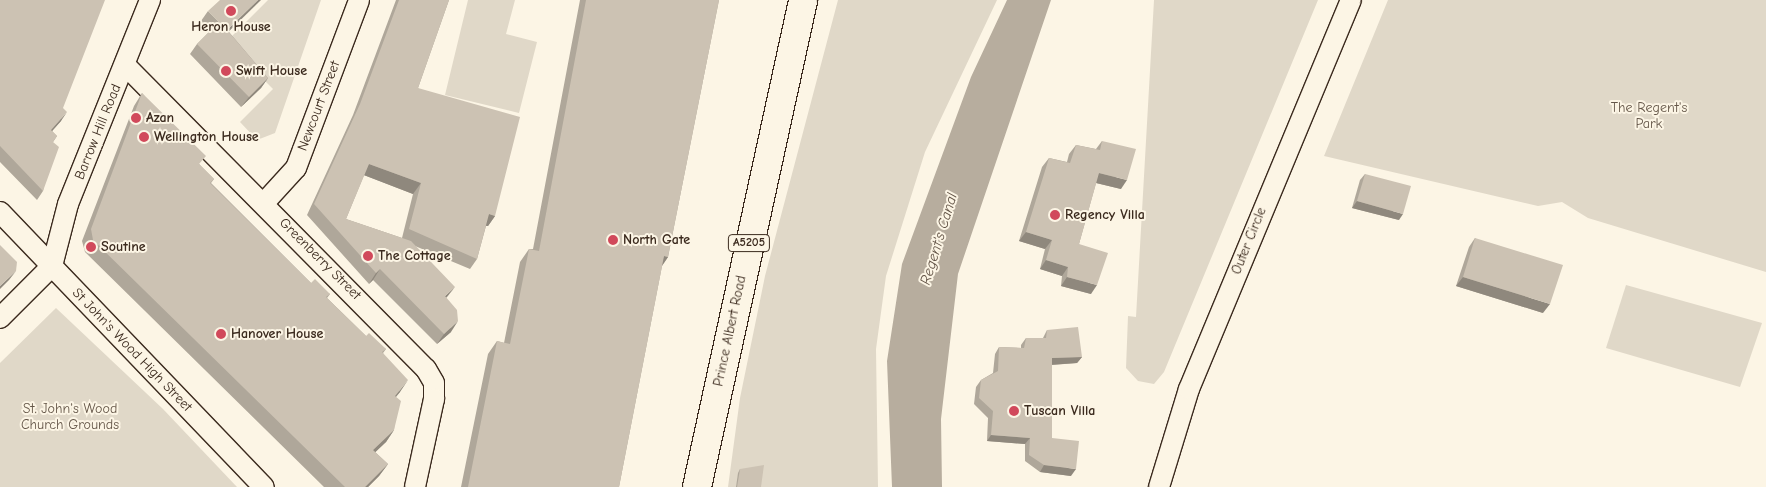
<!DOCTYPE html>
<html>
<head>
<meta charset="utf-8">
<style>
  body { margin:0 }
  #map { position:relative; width:1766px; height:487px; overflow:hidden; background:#fcf5e5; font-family:"Comic Neue",sans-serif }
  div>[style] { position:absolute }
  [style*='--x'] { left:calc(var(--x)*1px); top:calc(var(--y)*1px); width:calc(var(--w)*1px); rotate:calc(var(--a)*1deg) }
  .green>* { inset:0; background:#e0d8c8 }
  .water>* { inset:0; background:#b7ad9e }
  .roads { filter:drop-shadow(1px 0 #3b2a1e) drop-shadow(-1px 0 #3b2a1e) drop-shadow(0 1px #3b2a1e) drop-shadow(0 -1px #3b2a1e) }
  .street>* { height:20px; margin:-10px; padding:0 10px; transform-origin:10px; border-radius:10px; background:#fcf5e5 }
  .primary>* { height:28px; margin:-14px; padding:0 14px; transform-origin:14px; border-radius:14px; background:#fcf5e5 }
  .wall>* { inset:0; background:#afa79a }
  .shaded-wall>* { inset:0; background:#8f887d }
  .building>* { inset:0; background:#ccc2b3 }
  .dots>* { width:14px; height:14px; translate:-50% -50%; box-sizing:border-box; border:2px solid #fcf5e5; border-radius:50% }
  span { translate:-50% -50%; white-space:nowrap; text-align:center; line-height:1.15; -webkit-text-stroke:4px #fcf5e5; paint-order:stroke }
  .shield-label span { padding:1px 4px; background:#fcf5e5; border:1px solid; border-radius:4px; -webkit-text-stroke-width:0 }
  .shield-label { font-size:12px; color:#3b2a1e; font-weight:700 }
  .poi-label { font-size:14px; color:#3b2a1e; font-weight:700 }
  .left { translate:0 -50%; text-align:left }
  .street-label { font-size:14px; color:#3b2a1e }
  .park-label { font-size:14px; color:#645648 }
  .water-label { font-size:15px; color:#605144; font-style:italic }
</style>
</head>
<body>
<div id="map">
  <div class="green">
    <i style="clip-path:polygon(268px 0,321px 0,275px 133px,257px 140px,240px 122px,273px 89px,226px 42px)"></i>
    <i style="clip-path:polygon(468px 0,515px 0,506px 34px,537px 42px,519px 113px,445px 95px)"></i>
    <i style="clip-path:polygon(838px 0,997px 0,925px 152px,886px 276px,876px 349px,878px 487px,728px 487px,740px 398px,765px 276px)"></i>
    <i style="clip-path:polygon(1154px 0,1318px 0,1164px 372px,1154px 384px,1138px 381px,1126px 368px,1128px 316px,1136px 317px)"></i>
    <i style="clip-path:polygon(1388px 0,1766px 0,1766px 272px,1588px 218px,1562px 202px,1538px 206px,1324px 156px)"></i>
    <i style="clip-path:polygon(1626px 285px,1762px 323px,1740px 387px,1606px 348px)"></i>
    <i style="clip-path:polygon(56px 308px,163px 409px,237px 487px,0 487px,0 363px)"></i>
  </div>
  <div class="water">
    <i style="clip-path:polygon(1007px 0,1051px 0,958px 274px,941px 419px,942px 487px,892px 487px,887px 361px,902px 264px,971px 77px)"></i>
  </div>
  <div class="roads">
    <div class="street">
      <i style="--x:125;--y:65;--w:428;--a:45.3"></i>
      <i style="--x:426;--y:369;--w:16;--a:60"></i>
      <i style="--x:434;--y:383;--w:16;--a:90"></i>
      <i style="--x:434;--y:399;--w:90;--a:102.2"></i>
      <i style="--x:264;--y:203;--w:47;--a:-47.6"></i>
      <i style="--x:296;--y:168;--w:179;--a:-69.4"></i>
      <i style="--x:0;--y:212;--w:381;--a:46.2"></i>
      <i style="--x:0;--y:318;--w:74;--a:-45"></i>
      <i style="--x:52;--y:266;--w:64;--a:-75.5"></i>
      <i style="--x:68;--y:204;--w:220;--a:-68.1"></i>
      <i style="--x:1159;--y:487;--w:102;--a:-73"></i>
      <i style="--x:1189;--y:389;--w:421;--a:-67.4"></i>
    </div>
    <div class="primary">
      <i style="--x:697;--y:487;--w:498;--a:-77.7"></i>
    </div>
  </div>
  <div class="wall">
    <i style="clip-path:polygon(0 0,63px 108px,61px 121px,52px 131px,57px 136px,53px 142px,43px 191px,37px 200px,0 162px)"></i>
    <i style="clip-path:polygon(evenodd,396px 0,449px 0,418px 88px,495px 216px,488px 226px,486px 226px,477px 259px,470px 269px,415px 246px,446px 298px,451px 332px,437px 344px,373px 280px,369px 284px,307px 215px,353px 115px,396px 0,364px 175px,413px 194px,402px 238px,346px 219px,364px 175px)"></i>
    <i style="clip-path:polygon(580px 0,719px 0,668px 257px,662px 266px,619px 487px,461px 487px,488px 354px,497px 341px,504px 343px,520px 262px,529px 249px,533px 249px)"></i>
    <i style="clip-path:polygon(208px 11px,229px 32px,268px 78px,261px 88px,241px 107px,190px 54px,197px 44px,210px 31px,201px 21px)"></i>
    <i style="clip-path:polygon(142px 93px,200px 165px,214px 179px,211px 183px,311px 283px,330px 294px,327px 298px,366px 336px,386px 349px,383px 353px,400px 392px,396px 397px,394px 430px,386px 442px,375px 452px,388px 464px,379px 476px,368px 487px,324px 487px,85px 252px,82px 241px,134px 106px)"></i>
    <i style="clip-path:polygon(1102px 141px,1121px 189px,1096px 183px,1079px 244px,1091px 294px,1061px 286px,1062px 276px,1040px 269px,1045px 249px,1019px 241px,1042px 167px,1049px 158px,1067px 162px,1069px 154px,1076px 145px,1096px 149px)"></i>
    <i style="clip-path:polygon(1365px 174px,1399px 220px,1352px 208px,1360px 180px)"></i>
    <i style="clip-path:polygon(1475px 238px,1543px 313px,1456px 286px,1469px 247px)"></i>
    <i style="clip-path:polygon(1047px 330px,1082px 357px,1077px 363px,1052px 365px,1052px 438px,1071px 476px,1040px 472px,1025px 461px,1025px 444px,987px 441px,988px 418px,974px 404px,976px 387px,981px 380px,993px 373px,995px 354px,999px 347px,1021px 348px,1021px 345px,1026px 338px,1043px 338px)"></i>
    <i style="clip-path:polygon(740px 469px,761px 487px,736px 487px,738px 473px)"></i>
  </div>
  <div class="shaded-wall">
    <i style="clip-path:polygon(258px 0,261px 0,220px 40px,227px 30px)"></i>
    <i style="clip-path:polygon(268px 78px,261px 88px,241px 107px,249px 97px)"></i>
    <i style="clip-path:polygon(67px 112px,61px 121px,45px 139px,51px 130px)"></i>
    <i style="clip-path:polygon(369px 164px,421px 183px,413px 194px,361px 174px)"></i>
    <i style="clip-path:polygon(1099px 173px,1127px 180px,1121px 189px,1092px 182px)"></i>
    <i style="clip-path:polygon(1357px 201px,1403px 214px,1399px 220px,1352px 208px)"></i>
    <i style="clip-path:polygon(489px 214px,495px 216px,488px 226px,482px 225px)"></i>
    <i style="clip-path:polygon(1026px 232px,1052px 240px,1045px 249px,1019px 241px)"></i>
    <i style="clip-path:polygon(664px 256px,668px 257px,659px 270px)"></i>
    <i style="clip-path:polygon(1046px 260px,1068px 267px,1062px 276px,1040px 269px)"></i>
    <i style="clip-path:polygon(380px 269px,373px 280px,369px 284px,376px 273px)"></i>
    <i style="clip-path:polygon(16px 271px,9px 280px,0 289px,0 286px)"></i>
    <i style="clip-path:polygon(1067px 277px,1097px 285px,1091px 294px,1061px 286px)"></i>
    <i style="clip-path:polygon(1463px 277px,1550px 304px,1543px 313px,1456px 286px)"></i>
    <i style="clip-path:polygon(455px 287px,447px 297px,437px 307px,445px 296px)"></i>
    <i style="clip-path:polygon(458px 321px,451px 332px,437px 344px,444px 334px)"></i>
    <i style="clip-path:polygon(1082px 357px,1077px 363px,1048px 365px,1052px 358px)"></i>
    <i style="clip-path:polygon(408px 380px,400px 392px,386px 408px,395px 396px)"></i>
    <i style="clip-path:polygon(394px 430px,386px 442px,365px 462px,373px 450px)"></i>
    <i style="clip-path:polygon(991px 435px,1030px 438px,1025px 444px,987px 441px)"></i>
    <i style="clip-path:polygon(388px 464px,379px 476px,368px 487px,365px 487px)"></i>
    <i style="clip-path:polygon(1044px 465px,1076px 469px,1071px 476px,1040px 472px)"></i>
  </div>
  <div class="building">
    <i style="clip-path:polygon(0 0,105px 0,63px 108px,67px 112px,51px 130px,57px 136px,53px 142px,59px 147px,43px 191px,0 146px)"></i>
    <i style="clip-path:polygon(220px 0,258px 0,227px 30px,268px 78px,249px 97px,197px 44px,219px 22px,208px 11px)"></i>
    <i style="clip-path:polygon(399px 0,449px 0,418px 88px,520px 117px,495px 216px,489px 214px,477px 259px,409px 229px,421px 183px,369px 164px,346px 219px,411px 241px,455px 287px,445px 296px,457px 310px,458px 321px,444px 334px,380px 269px,376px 273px,314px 204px,360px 104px)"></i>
    <i style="clip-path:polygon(586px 0,719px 0,668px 257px,664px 256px,619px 487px,468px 487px,497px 341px,510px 344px,529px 249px,539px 251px)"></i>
    <i style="clip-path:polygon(142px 93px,206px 156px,199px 164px,214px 179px,210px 183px,311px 283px,315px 279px,330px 294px,326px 297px,366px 336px,369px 333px,386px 349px,382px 352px,408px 380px,395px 396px,401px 401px,394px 430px,373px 450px,388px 464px,365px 487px,345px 487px,93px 240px,91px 229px)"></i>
    <i style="clip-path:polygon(1102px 141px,1136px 149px,1127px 180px,1099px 173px,1079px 244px,1108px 253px,1097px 285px,1067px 277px,1068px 267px,1046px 260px,1052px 240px,1026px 232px,1049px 158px,1070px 163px,1076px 145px,1100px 150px)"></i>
    <i style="clip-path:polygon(1365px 174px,1411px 186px,1403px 214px,1357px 201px)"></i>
    <i style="clip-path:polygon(1475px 238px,1563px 265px,1550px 304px,1463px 277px)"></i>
    <i style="clip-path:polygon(0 245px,17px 262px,16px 271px,0 286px)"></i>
    <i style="clip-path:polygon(1078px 327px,1082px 357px,1052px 358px,1052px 438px,1079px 441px,1076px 469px,1044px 465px,1029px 455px,1030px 438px,991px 435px,993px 411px,979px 398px,981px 380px,998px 371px,999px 347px,1024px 348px,1026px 338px,1046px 338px,1047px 330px)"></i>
    <i style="clip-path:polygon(764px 465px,761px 487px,737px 487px,740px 469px)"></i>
  </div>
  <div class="dots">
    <i style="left:231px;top:11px;background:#d1495b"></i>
    <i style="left:226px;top:71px;background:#d1495b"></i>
    <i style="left:136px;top:118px;background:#d1495b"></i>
    <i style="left:144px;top:137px;background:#d1495b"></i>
    <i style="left:1055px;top:215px;background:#d1495b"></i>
    <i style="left:613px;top:240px;background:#d1495b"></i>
    <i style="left:91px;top:247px;background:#d1495b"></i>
    <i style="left:368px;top:256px;background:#d1495b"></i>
    <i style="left:221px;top:334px;background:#d1495b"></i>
    <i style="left:1014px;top:411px;background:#d1495b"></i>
  </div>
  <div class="shield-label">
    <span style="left:749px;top:243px">A5205</span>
  </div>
  <div class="poi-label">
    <span style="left:231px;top:27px">Heron House</span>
    <span class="left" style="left:236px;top:71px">Swift House</span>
    <span class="left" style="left:146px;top:118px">Azan</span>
    <span class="left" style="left:154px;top:137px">Wellington House</span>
    <span class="left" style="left:1065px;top:215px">Regency Villa</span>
    <span class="left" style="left:623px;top:240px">North Gate</span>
    <span class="left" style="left:101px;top:247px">Soutine</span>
    <span class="left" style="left:378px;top:256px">The Cottage</span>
    <span class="left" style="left:231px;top:334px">Hanover House</span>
    <span class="left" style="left:1024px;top:411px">Tuscan Villa</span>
  </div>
  <div class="street-label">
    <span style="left:319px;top:106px;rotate:-69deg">Newcourt Street</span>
    <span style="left:98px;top:132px;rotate:-68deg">Barrow Hill Road</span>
    <span style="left:1249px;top:241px;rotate:-68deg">Outer Circle</span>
    <span style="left:320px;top:259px;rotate:45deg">Greenberry Street</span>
    <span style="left:730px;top:331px;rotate:-78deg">Prince Albert Road</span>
    <span style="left:132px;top:350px;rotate:46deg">St John's Wood High Street</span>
  </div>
  <div class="park-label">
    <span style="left:1649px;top:116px">The Regent's<br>Park</span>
    <span style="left:70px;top:417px">St. John's Wood<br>Church Grounds</span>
  </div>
  <div class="water-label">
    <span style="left:939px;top:239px;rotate:-73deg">Regent's Canal</span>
  </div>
</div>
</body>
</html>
